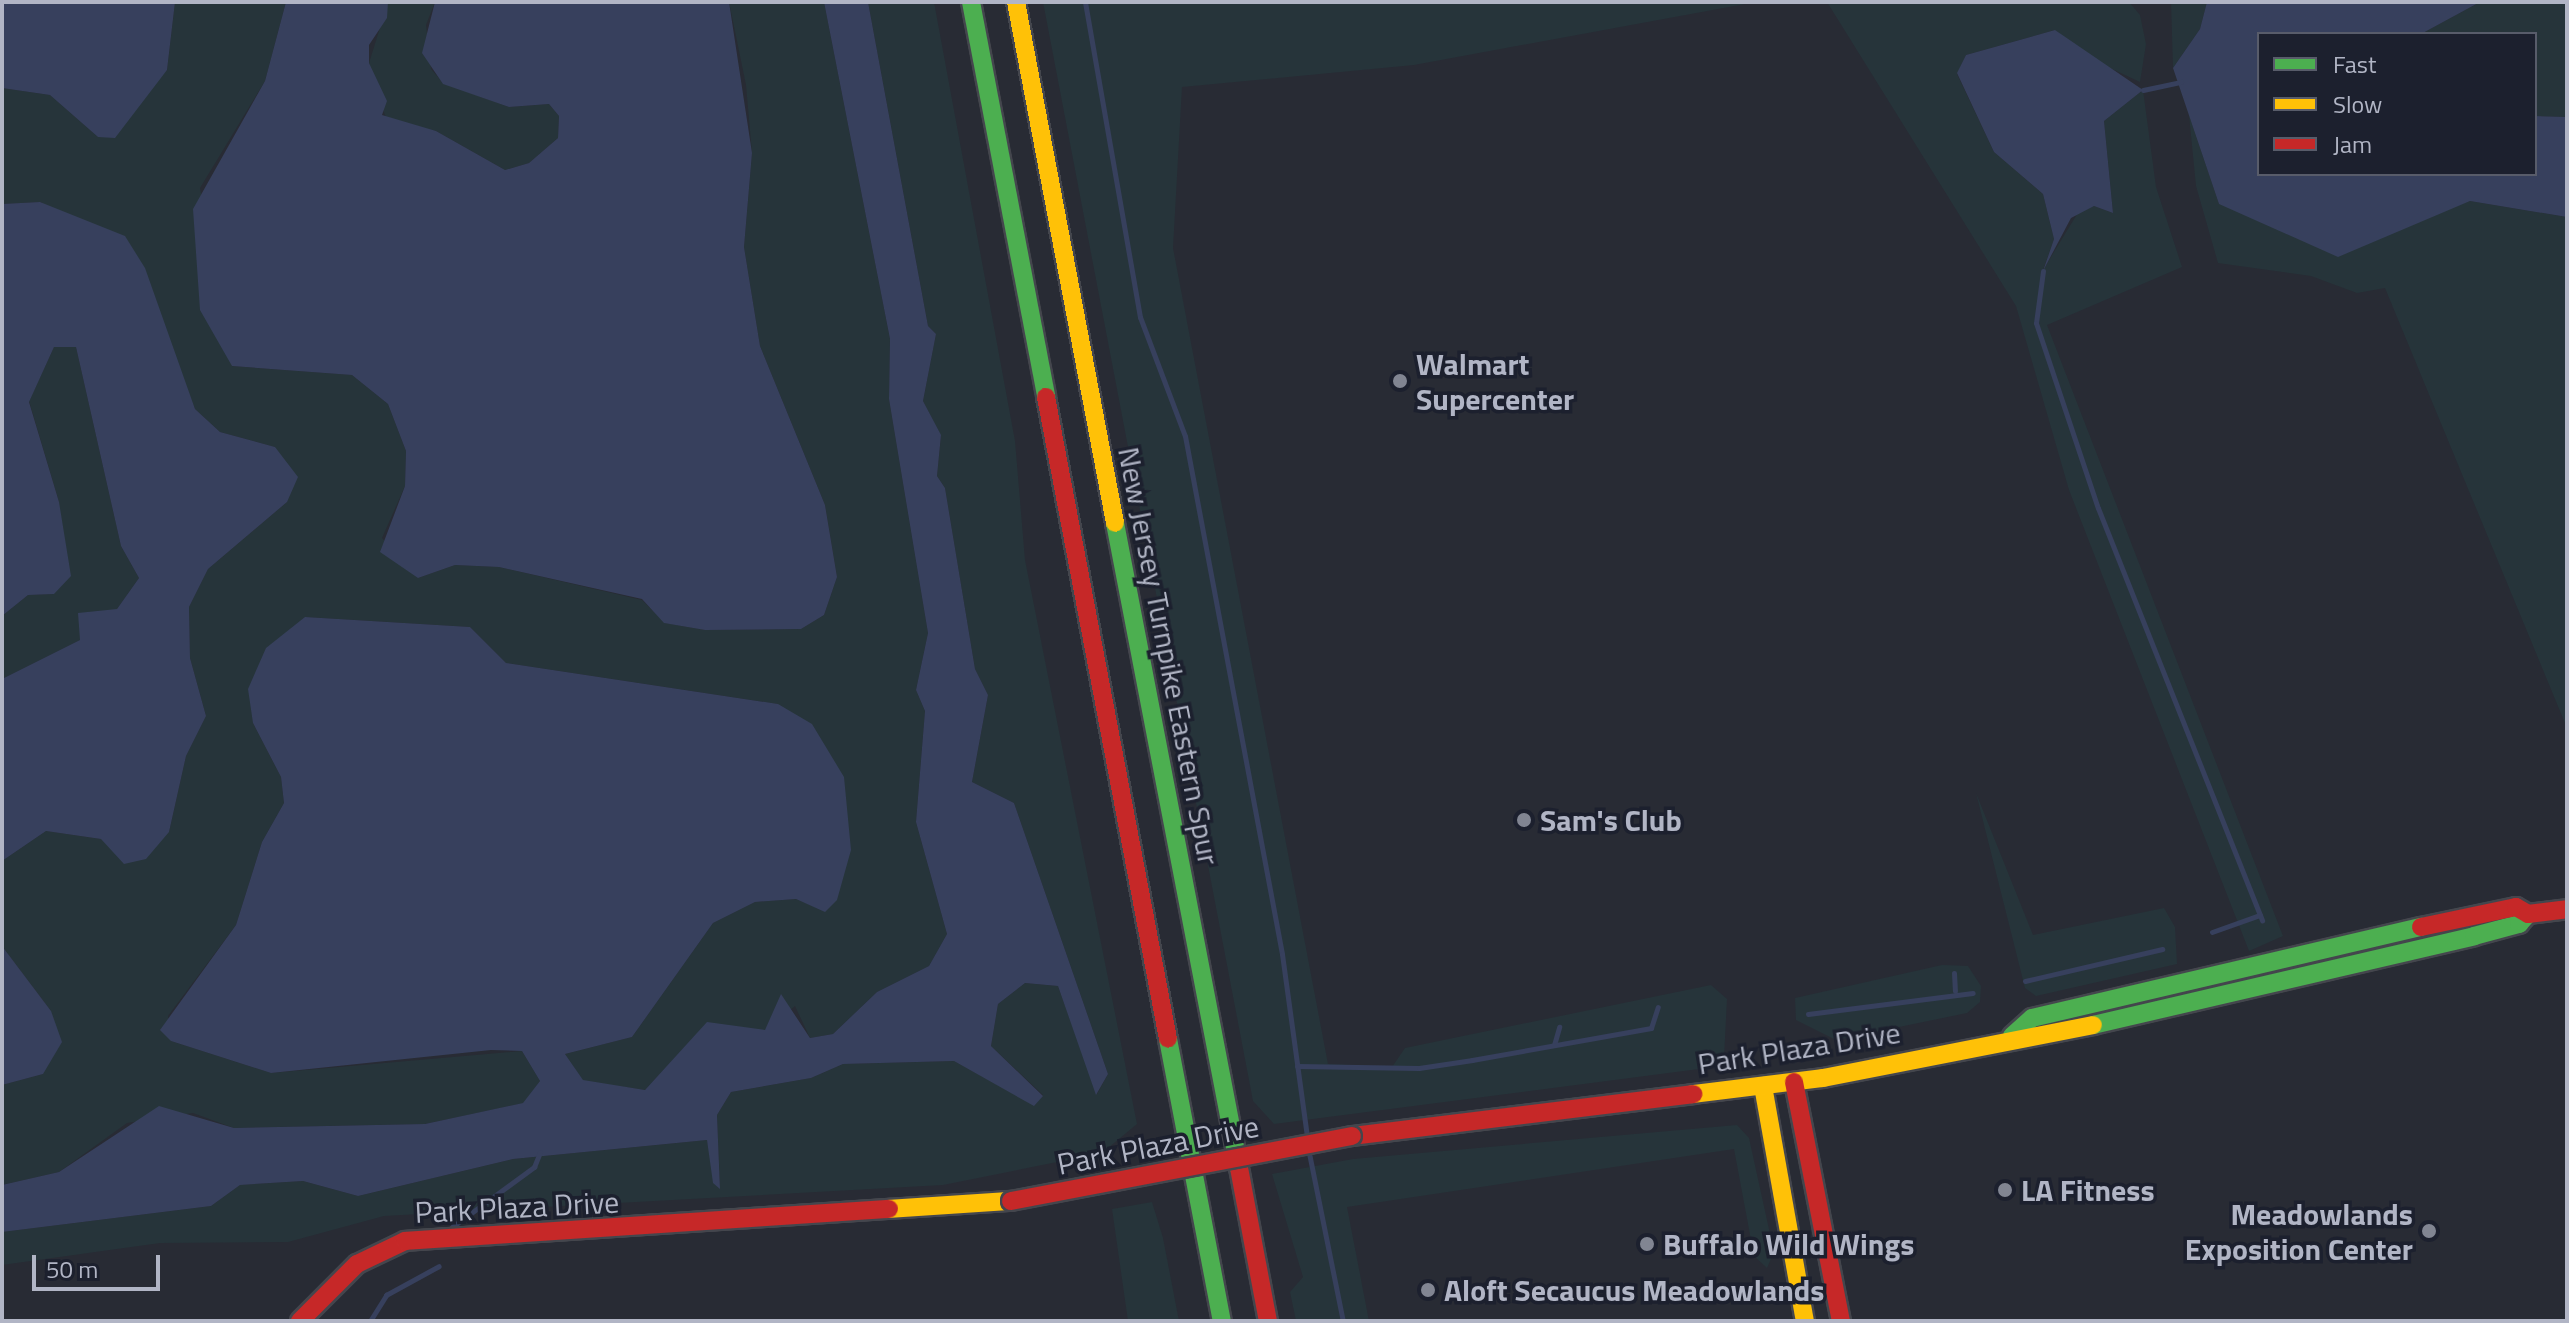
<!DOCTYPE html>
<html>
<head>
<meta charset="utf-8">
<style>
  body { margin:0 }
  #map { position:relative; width:2569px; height:1323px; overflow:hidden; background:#282b34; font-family:"Titillium Web",sans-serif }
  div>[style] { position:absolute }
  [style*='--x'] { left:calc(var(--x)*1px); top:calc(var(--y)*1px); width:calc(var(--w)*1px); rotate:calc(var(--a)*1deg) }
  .green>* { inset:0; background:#26343a }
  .water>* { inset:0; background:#37405d }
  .stream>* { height:5px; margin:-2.5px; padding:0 2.5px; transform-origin:2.5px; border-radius:2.5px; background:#37405d }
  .roads { filter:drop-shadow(2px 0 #44464d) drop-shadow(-2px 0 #44464d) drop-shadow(0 2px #44464d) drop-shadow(0 -2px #44464d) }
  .fast>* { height:18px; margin:-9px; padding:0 9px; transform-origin:9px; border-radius:9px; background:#4caf50 }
  .slow>* { height:18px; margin:-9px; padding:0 9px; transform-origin:9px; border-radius:9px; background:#ffc107 }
  .jam>* { height:18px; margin:-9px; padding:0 9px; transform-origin:9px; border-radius:9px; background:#c62828 }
  .bridges { filter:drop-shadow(2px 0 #44464d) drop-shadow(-2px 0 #44464d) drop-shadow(0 2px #44464d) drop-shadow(0 -2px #44464d) }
  .jam-bridge>* { height:18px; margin:-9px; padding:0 9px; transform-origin:9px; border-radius:9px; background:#c62828 }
  .dots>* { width:22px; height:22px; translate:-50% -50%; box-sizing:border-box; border:4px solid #1c202e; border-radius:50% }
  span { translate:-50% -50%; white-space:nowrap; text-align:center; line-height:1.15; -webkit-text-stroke:7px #1c202e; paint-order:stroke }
  .poi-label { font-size:30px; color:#b1b5c5; font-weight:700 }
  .left { translate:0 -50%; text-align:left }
  .right { translate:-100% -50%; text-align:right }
  .street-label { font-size:30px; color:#b1b5c5 }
  .frame { position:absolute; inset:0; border:4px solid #b1b5c5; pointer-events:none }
  .legend { position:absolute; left:2257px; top:32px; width:280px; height:144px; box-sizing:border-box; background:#1c202e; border:2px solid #585c6a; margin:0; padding:10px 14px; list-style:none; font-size:24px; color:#b1b5c5 }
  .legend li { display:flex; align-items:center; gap:16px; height:40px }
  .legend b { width:40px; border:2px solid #585c6a }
  .scale { position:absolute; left:32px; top:1255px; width:128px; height:36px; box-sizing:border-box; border:4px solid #b1b5c5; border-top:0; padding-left:10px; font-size:24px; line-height:28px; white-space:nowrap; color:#b1b5c5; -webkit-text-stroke:6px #1c202e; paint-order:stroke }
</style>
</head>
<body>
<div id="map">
  <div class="green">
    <i style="clip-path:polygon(175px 2px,286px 2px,265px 81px,200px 188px,232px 366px,352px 375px,388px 404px,406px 451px,405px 486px,382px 538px,418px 578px,455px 565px,499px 567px,642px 600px,665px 623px,705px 630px,801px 629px,824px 615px,837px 577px,825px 505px,760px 346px,744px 247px,752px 153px,746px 85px,729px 2px,824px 2px,890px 339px,889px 399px,928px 633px,916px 690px,925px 711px,916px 822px,947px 934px,929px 966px,877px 992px,833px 1034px,810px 1038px,795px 1006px,765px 1031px,707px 1023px,645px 1090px,583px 1081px,565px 1054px,632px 1037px,713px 923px,755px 902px,796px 899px,825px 911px,778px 704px,506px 663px,470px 627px,305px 617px,253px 723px,281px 777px,284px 803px,262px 842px,236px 925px,168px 1016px,171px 1041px,271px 1073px,522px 1051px,540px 1081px,524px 1103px,425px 1124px,234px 1128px,193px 1113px,127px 1123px,59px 1172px,2px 1185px,2px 1085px,43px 1074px,51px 1011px,2px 946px,2px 861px,46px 831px,101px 839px,169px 832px,186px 756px,206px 716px,190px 658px,189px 607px,208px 569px,287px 502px,275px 447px,220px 432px,195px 409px,158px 315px,41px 202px,2px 204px,2px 88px,50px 95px,98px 137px,167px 70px)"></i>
    <i style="clip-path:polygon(388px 2px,435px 2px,426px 25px,431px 69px,443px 83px,509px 107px,549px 104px,559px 116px,558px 138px,529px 163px,505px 170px,436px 131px,387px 122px,369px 63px)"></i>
    <i style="clip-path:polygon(868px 2px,934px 2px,1015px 441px,1025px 560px,1137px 1124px,1102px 1153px,943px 1185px,384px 1216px,288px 1242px,160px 1243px,2px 1265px,2px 1232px,211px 1206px,240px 1185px,303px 1181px,358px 1196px,513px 1159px,707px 1140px,720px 1188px,717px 1115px,731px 1092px,811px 1078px,843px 1064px,954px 1061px,1034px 1105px,1043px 1095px,991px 1046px,998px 1004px,1025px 983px,1058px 986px,1097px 1094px,1108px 1074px,1014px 803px,972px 782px,988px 695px,975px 669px,945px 488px,937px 476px,941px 436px,923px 401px,936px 334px,928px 326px)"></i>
    <i style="clip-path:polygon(1043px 2px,1756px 2px,1414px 65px,1182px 87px,1173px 248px,1328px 1064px,1392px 1067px,1405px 1048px,1711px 985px,1727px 999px,1724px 1058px,1699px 1069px,1274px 1124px,1253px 1101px)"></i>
    <i style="clip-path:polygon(1827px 2px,2129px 2px,2140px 15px,2146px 44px,2140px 82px,2093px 60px,2055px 30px,1966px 55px,1957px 74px,1994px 152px,2043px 194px,2054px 239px,2043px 270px,2079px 211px,2094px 206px,2113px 213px,2104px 121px,2143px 90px,2156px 187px,2182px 267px,2047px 325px,2283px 936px,2249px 951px,2069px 490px,2016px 306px)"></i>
    <i style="clip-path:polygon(2171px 2px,2207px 2px,2200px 29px,2173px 68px)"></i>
    <i style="clip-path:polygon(2480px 2px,2567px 2px,2567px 117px,2535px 116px,2535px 34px,2421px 34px)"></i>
    <i style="clip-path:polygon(2189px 115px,2219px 204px,2417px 219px,2470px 201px,2567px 217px,2567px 728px,2385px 288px,2357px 293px,2311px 276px,2218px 263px,2196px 186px)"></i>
    <i style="clip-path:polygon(54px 347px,76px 347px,121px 546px,139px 578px,117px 609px,80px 640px,2px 679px,2px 616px,28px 595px,54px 594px,59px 502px,29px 401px)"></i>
    <i style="clip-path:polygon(1976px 793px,2033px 935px,2164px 908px,2175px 927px,2177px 964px,2036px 996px,2025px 988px)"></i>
    <i style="clip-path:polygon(1942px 965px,1968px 966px,1981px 986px,1980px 1002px,1967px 1013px,1836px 1040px,1796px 1020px,1795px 998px)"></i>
    <i style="clip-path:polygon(1737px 1125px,1749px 1138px,1774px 1252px,1767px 1268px,1754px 1256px,1734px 1149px,1347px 1207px,1369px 1321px,1296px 1321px,1290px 1292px,1303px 1277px,1272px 1174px,1353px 1159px)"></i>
    <i style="clip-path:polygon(1152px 1202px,1163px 1238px,1179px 1321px,1128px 1321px,1112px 1209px)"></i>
  </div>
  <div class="water">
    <i style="clip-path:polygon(2px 2px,175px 2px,167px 70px,115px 138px,98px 137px,50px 95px,2px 88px)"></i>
    <i style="clip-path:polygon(286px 2px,388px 2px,387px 18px,369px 45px,369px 63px,387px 101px,382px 115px,436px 131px,505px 170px,529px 163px,558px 138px,559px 116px,549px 104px,509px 107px,443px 84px,422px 53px,435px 2px,729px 2px,752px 153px,744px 247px,760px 346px,825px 505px,837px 577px,824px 615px,801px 629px,705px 630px,664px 623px,642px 599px,499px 567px,455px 565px,418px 578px,380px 552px,405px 486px,406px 451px,388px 404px,352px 375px,232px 366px,200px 310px,193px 209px,265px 81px)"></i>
    <i style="clip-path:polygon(824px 2px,868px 2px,928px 326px,936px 334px,923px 401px,941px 435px,937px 476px,945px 488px,975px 669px,988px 695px,972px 782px,1014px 803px,1108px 1074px,1096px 1095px,1058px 986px,1025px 983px,998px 1004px,991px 1046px,1043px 1096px,1034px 1106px,954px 1061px,843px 1064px,811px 1078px,731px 1092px,717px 1115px,720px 1189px,713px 1183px,707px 1140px,513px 1159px,358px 1196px,303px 1181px,240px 1185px,211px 1206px,2px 1232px,2px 1185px,59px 1172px,159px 1106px,234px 1128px,425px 1124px,523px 1103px,540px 1081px,522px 1051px,491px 1050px,271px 1073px,171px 1041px,160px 1030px,236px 925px,262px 842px,284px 803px,281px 777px,253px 723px,248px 689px,266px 648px,305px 617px,470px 627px,506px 663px,778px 704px,812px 724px,844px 777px,851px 850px,837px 900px,825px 912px,796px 899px,755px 902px,713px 923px,632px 1037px,565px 1054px,583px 1080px,645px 1090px,707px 1022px,765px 1030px,781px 994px,810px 1038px,833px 1034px,877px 992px,929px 966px,947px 934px,916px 822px,925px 711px,916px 690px,928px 633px,889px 399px,890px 339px)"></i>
    <i style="clip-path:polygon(2207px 2px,2480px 2px,2421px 34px,2259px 34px,2259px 174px,2535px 174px,2535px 116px,2567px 117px,2567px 217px,2470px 201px,2338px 257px,2219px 204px,2173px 68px,2200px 29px)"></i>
    <i style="clip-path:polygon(2055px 30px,2143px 90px,2104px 121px,2113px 213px,2094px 206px,2071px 218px,2043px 271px,2054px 239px,2043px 194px,1994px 152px,1957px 73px,1966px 55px)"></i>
    <i style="clip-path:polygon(40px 202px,125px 236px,145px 268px,195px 409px,220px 432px,275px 447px,298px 477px,287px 502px,208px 569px,189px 607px,190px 658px,206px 716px,186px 756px,169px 832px,146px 859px,124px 864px,101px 839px,46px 831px,2px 861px,2px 679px,80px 640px,78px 613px,117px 609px,139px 578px,121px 546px,76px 347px,54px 347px,29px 402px,59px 502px,71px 576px,54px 594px,28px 595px,2px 616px,2px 204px)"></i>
    <i style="clip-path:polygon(2px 946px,51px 1011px,62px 1042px,43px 1074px,2px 1085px)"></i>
  </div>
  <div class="stream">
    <i style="--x:1085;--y:2;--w:320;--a:80.1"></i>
    <i style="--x:1140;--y:317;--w:127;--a:69.3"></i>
    <i style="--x:1185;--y:436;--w:527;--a:79.39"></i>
    <i style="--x:1282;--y:954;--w:184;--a:82.2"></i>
    <i style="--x:2143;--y:90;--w:39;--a:-12"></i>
    <i style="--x:2043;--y:271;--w:52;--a:97.7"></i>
    <i style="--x:2036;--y:323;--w:195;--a:71.5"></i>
    <i style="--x:2098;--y:508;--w:444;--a:68.3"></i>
    <i style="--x:2212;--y:932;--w:51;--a:-19.5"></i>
    <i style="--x:1954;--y:973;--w:18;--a:87"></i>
    <i style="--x:2025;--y:981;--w:141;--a:-13.1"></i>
    <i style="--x:1808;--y:1014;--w:166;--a:-7.3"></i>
    <i style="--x:1554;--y:1045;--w:19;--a:-74"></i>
    <i style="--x:1297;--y:1066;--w:122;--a:0.9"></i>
    <i style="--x:1419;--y:1068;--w:54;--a:-8.6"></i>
    <i style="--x:1472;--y:1060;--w:182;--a:-10.1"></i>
    <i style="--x:1651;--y:1028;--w:22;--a:-72"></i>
    <i style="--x:1309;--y:1153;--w:171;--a:78.6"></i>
    <i style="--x:452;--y:1227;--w:102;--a:-36.2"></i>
    <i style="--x:534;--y:1167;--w:16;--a:-68"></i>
    <i style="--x:370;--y:1321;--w:31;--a:-58"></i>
    <i style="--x:386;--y:1295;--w:60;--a:-28.7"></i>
  </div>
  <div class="roads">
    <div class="fast">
      <i style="--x:971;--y:2;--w:402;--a:79.2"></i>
      <i style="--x:1115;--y:523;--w:657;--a:79.12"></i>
      <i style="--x:2093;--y:1025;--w:391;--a:-13.1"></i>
      <i style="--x:2474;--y:936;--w:47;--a:-14.9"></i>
      <i style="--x:2519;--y:924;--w:13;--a:-48"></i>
      <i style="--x:2012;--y:1036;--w:27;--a:-42"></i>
      <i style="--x:2032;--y:1018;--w:400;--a:-13.2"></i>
      <i style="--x:1168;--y:1039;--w:287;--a:79.2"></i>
    </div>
    <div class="slow">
      <i style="--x:1016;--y:2;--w:530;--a:79.24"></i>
      <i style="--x:1763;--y:1086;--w:239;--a:79.9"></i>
      <i style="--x:1693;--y:1094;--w:131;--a:-7"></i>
      <i style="--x:1823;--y:1078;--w:275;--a:-11.1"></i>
      <i style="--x:889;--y:1209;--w:122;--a:-3.8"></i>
    </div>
    <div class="jam">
      <i style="--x:1046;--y:397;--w:653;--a:79.24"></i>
      <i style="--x:2421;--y:927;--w:97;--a:-11.9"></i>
      <i style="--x:2516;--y:907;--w:14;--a:30"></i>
      <i style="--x:2528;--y:914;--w:39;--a:-7"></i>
      <i style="--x:1794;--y:1082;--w:244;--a:78.9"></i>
      <i style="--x:1352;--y:1136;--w:344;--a:-7"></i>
      <i style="--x:1239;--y:1168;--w:156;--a:79.3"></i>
      <i style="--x:300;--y:1321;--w:81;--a:-45"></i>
      <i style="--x:357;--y:1264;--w:53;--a:-25.6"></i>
      <i style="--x:405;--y:1241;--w:485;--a:-3.8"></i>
    </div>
  </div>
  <div class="bridges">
    <div class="jam-bridge">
      <i style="--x:1011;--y:1201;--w:347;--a:-10.8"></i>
    </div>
  </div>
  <div class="dots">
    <i style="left:1400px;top:381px;background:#818592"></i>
    <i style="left:1524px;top:820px;background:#818592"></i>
    <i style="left:2005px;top:1190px;background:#818592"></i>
    <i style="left:2429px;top:1231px;background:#818592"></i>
    <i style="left:1647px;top:1244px;background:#818592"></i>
    <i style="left:1428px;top:1290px;background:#818592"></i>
  </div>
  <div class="poi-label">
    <span class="left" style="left:1416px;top:381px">Walmart<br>Supercenter</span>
    <span class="left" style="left:1540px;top:820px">Sam's Club</span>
    <span class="left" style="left:2021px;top:1190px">LA Fitness</span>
    <span class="right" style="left:2413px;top:1231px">Meadowlands<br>Exposition Center</span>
    <span class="left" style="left:1663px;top:1244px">Buffalo Wild Wings</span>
    <span class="left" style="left:1444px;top:1290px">Aloft Secaucus Meadowlands</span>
  </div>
  <div class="street-label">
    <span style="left:1169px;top:656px;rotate:79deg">New Jersey Turnpike Eastern Spur</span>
    <span style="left:1799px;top:1048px;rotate:-9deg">Park Plaza Drive</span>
    <span style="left:1158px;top:1145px;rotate:-11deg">Park Plaza Drive</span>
    <span style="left:517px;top:1207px;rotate:-3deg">Park Plaza Drive</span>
  </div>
  <div class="frame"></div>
  <ul class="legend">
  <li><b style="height:10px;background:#4caf50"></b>Fast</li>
  <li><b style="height:10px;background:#ffc107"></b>Slow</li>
  <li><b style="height:10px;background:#c62828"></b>Jam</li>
  </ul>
  <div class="scale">50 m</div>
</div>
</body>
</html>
